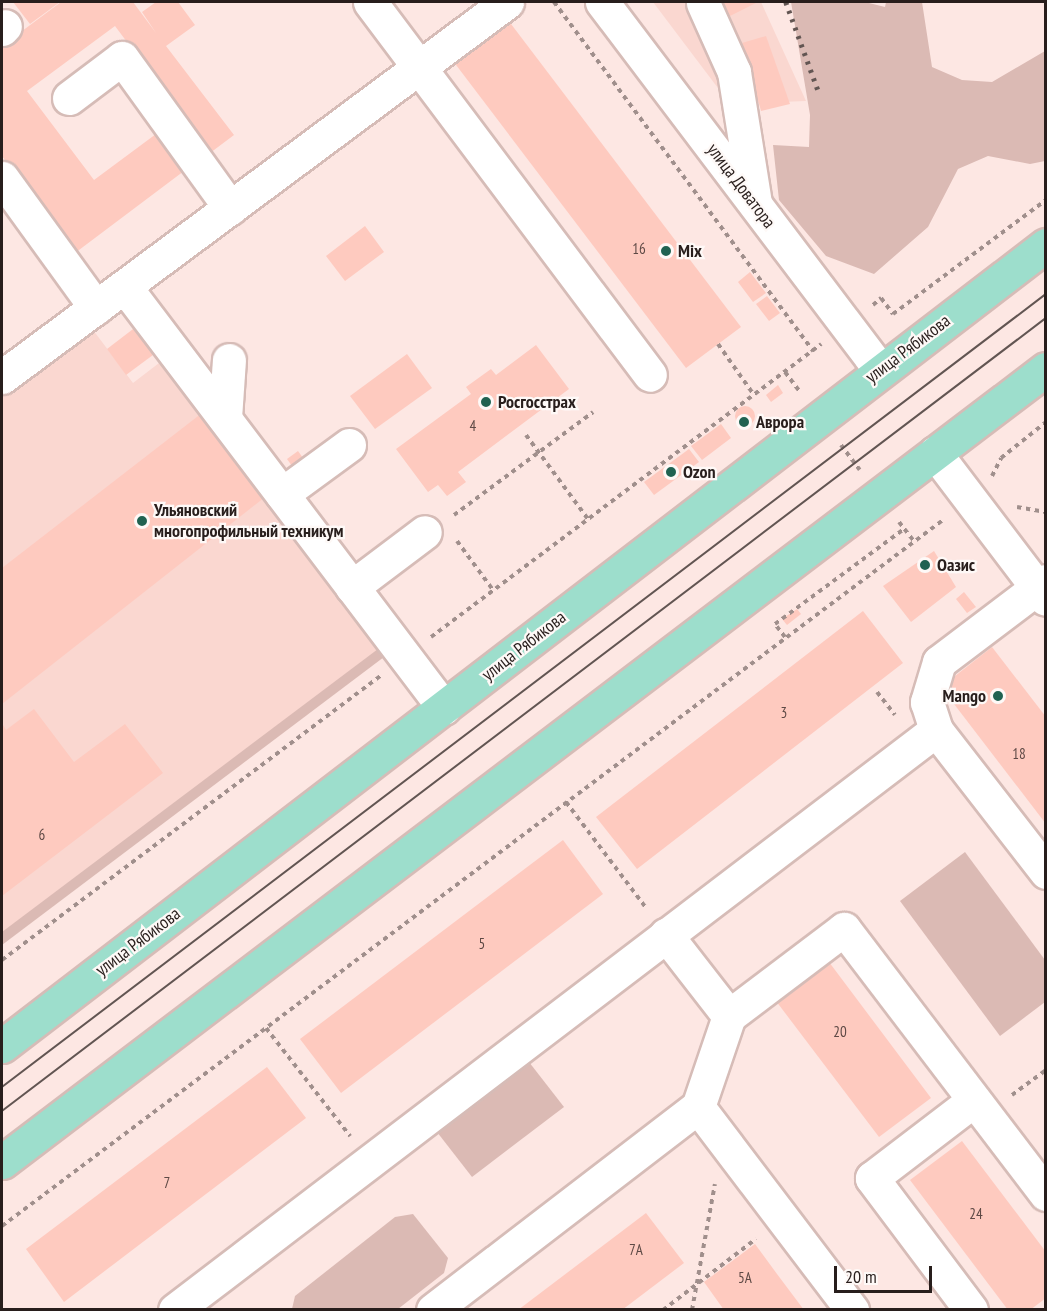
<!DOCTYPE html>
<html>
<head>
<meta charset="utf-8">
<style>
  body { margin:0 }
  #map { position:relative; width:1047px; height:1311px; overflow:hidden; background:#fde7e3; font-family:"PT Sans Narrow",sans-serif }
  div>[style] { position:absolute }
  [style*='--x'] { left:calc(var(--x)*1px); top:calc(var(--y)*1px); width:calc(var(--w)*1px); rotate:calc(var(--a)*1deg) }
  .built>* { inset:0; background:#fad7d0 }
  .green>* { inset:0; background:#dbbab4 }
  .building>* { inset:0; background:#fecabf }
  .round { border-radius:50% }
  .path>* { height:4px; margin-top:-2px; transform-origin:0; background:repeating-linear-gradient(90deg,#a08f8c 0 4.5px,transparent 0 9px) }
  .roads { filter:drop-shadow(2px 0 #d6bcb7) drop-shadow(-2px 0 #d6bcb7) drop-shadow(0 2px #d6bcb7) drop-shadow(0 -2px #d6bcb7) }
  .minor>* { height:33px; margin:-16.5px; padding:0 16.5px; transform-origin:16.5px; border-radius:16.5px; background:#fff }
  .major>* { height:33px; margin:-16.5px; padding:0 16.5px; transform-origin:16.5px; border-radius:16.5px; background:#9ddecc }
  .tram>* { height:1.5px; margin:-0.75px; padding:0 0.75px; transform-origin:0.75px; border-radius:0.75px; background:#625552 }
  .rail>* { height:4.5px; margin-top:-2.25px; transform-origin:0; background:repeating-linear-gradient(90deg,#625552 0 3px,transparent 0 9px) }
  .dots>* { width:16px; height:16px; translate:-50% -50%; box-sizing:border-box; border:3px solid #fef9f7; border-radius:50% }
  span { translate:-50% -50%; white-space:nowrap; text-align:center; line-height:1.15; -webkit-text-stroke:4.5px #fef9f7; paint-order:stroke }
  .number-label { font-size:15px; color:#5e4945 }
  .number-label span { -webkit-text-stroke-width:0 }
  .street-label { font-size:18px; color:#281e1c }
  .poi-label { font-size:18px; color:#281e1c; font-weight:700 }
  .left { translate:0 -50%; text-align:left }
  .right { translate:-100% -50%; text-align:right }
  .frame { position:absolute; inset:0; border:3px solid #281e1c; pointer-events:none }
  .scale { position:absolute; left:834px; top:1266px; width:98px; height:27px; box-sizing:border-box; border:3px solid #281e1c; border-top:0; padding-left:8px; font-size:18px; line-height:21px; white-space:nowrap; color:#281e1c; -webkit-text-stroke:4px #fef9f7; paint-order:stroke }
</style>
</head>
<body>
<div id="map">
  <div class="built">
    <i style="clip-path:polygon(653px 2px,761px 2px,806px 101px,730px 104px)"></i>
    <i style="clip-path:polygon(90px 326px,133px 383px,163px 360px,380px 650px,2px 935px,2px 392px)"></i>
  </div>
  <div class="green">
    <i style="clip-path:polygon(791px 2px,865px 2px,885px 7px,886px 2px,922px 2px,932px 67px,962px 80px,992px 82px,1045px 51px,1045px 161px,1030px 164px,988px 156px,958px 169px,928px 227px,874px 274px,826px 256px,779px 200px,773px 145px,809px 147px,810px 115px)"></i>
    <i style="clip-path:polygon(378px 649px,384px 657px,2px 945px,2px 932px)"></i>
    <i style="clip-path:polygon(965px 852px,1045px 960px,1045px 1002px,1000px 1036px,900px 901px)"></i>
    <i style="clip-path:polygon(529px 1062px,564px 1107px,472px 1177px,437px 1132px)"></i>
    <i style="clip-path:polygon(413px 1214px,448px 1258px,444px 1273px,398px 1309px,292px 1309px,295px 1296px,395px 1217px)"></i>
  </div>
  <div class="building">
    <i style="clip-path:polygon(13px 2px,60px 2px,30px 24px)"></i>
    <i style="clip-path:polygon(61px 2px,133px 2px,156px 33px,142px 12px,156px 2px,178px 2px,195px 25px,166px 46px,234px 135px,210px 153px,115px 26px,27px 91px,94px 180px,156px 134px,184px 171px,75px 253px,2px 156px,2px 46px)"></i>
    <i style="clip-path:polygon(720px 2px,758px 2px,728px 17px)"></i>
    <i style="clip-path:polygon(505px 16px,741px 327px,686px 368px,450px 57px)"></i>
    <i style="clip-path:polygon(766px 36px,790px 104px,761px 111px,742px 43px)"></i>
    <i style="clip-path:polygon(365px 226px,384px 252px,345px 281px,326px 256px)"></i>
    <i style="clip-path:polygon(750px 272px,766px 293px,753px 302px,738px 282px)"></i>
    <i style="clip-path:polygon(767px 296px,780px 313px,769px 321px,756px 304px)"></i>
    <i style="clip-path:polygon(137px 326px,157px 352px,126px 375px,107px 349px)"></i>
    <i style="clip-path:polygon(536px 345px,569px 389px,458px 472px,466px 482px,447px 496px,438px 485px,428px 492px,396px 449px,471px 394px,466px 387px,491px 369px,496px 375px)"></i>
    <i style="clip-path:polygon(407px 354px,432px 388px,375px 429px,350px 396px)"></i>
    <i style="clip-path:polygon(778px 385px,783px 393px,771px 402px,766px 395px)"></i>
    <i class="round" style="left:735px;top:406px;width:20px;height:20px"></i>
    <i style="clip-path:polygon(202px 413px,265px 497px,2px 704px,2px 568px)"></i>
    <i style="clip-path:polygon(721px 424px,731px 438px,702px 460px,691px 446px)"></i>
    <i style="clip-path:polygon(689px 449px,699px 462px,654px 495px,644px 482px)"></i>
    <i style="clip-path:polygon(298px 451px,308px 465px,297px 473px,287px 459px)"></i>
    <i style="clip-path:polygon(934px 551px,956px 587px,911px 622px,883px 586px)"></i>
    <i style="clip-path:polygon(964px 592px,976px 607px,967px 613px,956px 599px)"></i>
    <i style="clip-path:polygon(797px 609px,801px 614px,787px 625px,782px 619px)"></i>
    <i style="clip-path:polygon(863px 611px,903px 663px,637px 869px,596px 817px)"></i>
    <i style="clip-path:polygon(992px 647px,1046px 717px,1046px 824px,941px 687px)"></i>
    <i style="clip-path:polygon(34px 709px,74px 762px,125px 724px,163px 773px,2px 896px,2px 723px,6px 730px)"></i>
    <i style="clip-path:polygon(563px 840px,603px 894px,341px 1093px,300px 1039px)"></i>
    <i style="clip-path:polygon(829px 962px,931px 1098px,879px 1137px,776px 1001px)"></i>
    <i style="clip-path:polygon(267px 1067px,306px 1118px,64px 1302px,26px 1249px)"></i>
    <i style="clip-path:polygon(962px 1141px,1046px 1252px,1046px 1298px,1030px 1310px,1008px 1310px,910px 1180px)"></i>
    <i style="clip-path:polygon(646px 1213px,684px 1263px,622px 1310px,518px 1310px)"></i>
    <i style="clip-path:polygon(755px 1244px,777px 1274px,804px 1310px,724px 1310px,704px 1282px)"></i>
  </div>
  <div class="path">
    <i style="--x:554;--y:2;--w:435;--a:53.4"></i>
    <i style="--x:873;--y:305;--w:11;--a:-41"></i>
    <i style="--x:881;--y:298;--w:20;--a:53"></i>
    <i style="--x:893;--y:314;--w:191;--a:-36.7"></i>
    <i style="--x:718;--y:344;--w:62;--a:54.8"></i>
    <i style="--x:785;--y:372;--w:26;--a:53"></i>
    <i style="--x:526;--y:435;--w:104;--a:53.6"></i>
    <i style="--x:841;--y:445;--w:31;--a:53"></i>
    <i style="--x:992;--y:476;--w:20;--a:-63"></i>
    <i style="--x:1001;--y:458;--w:58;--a:-38.7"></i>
    <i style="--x:1017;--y:507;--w:29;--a:10"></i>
    <i style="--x:454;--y:515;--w:173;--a:-36.5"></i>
    <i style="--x:899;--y:522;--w:23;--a:52"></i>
    <i style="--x:457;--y:541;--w:61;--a:53.7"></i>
    <i style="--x:431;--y:637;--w:488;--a:-36.9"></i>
    <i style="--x:785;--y:637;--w:16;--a:-128"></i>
    <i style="--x:775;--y:624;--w:160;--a:-36.4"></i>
    <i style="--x:877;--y:692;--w:29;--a:52"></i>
    <i style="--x:566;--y:802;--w:134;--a:52.9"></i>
    <i style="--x:2;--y:960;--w:473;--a:-36.9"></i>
    <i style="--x:266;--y:1028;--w:137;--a:52.1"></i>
    <i style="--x:1012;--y:1095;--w:42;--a:-36.3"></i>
    <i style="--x:2;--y:1226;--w:1176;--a:-36.88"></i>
    <i style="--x:663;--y:1310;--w:117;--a:-37.4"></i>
    <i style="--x:692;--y:1310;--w:128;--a:-79.7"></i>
  </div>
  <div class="roads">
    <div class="minor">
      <i style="--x:370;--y:2;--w:466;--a:53.1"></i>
      <i style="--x:602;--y:2;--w:461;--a:52.9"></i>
      <i style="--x:703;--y:3;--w:76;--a:65.8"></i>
      <i style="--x:734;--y:72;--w:133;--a:80.9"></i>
      <i style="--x:2;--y:29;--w:4;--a:-45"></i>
      <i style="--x:69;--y:98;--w:66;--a:-37"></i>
      <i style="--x:122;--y:58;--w:185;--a:54.2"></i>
      <i style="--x:2;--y:178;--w:160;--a:54.1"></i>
      <i style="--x:125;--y:287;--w:528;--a:52.85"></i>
      <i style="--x:2;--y:377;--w:629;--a:-36.6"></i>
      <i style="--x:225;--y:418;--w:58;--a:-86.1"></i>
      <i style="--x:935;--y:453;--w:183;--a:52.8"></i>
      <i style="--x:282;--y:494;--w:83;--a:-36.2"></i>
      <i style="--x:1046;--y:581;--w:134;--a:142.9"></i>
      <i style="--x:939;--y:662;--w:42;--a:106.7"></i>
      <i style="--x:927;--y:702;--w:29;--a:72"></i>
      <i style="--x:936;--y:730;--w:180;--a:52.2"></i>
      <i style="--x:352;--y:587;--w:91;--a:-37"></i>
      <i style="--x:729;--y:1016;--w:144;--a:-37.1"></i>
      <i style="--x:844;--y:929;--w:333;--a:52.7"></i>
      <i style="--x:698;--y:1107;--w:255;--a:52.8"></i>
      <i style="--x:175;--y:1310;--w:957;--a:-37.31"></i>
      <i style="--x:433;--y:1310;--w:334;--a:-37.5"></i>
      <i style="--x:698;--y:1107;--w:96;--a:-71.2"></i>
      <i style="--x:729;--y:1016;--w:103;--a:-127.9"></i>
      <i style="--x:971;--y:1310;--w:165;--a:-126.9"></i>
      <i style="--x:872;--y:1178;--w:128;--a:-37.4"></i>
    </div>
    <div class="major">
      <i style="--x:2;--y:1046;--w:1316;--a:-37.5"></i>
      <i style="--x:2;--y:1162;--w:1311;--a:-37.22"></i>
    </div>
  </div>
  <div class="tram">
    <i style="--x:2;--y:1087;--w:1311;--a:-37.22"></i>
    <i style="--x:2;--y:1111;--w:1311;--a:-37.22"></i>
  </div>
  <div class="rail">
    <i style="--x:786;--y:2;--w:94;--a:70"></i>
  </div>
  <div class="dots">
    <i style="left:666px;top:251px;background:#216251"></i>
    <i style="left:486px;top:402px;background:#216251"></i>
    <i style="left:744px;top:422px;background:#216251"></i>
    <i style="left:671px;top:472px;background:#216251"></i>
    <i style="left:142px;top:521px;background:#216251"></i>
    <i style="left:925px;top:565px;background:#216251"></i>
    <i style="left:998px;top:696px;background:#216251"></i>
  </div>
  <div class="number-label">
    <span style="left:639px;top:249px">16</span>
    <span style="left:473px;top:426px">4</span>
    <span style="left:784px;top:713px">3</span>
    <span style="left:1019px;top:754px">18</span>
    <span style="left:42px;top:835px">6</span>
    <span style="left:482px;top:944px">5</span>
    <span style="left:840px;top:1032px">20</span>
    <span style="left:167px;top:1183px">7</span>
    <span style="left:976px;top:1214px">24</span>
    <span style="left:636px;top:1250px">7А</span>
    <span style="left:745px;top:1278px">5А</span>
  </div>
  <div class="street-label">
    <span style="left:741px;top:186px;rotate:53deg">улица Доватора</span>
    <span style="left:908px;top:349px;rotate:-37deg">улица Рябикова</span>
    <span style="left:524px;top:646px;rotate:-38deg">улица Рябикова</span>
    <span style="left:138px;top:942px;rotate:-37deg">улица Рябикова</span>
  </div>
  <div class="poi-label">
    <span class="left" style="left:678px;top:251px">Mix</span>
    <span class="left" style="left:498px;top:402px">Росгосстрах</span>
    <span class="left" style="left:756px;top:422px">Аврора</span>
    <span class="left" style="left:683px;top:472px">Ozon</span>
    <span class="left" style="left:154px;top:521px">Ульяновский<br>многопрофильный техникум</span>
    <span class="left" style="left:937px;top:565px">Оазис</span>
    <span class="right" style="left:986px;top:696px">Mango</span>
  </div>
  <div class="frame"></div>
  <div class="scale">20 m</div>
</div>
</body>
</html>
